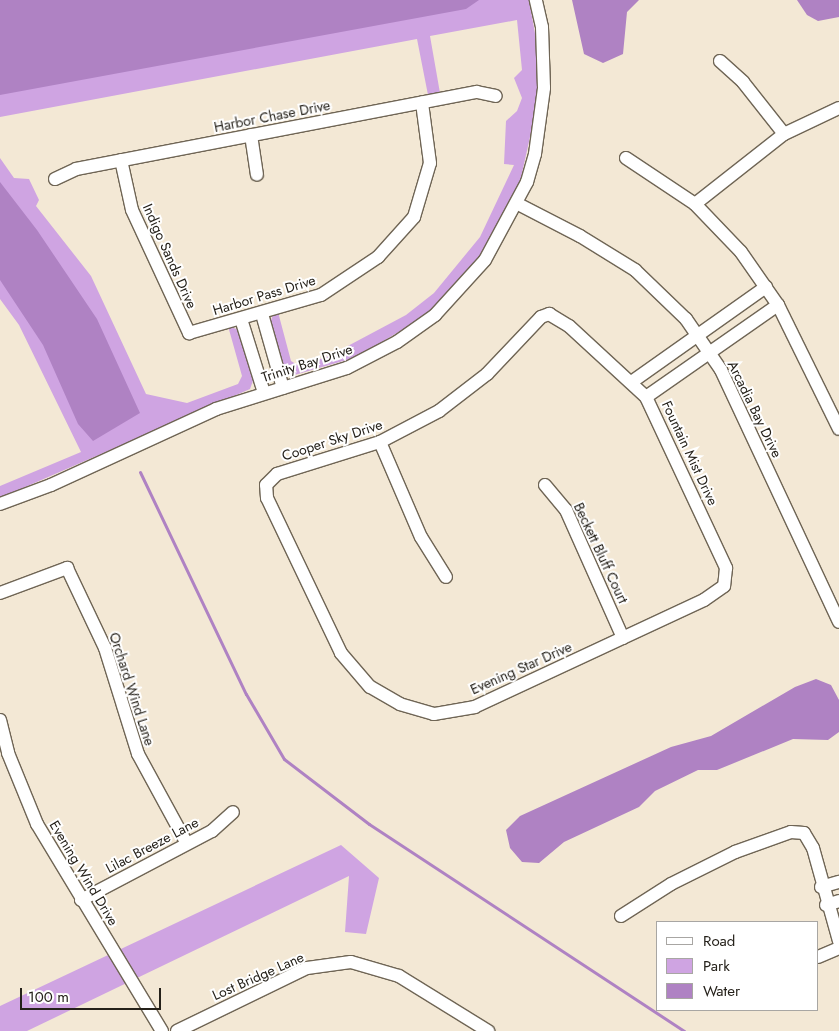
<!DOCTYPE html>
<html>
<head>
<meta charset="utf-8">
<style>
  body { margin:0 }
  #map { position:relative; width:839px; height:1031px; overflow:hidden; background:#f3e8d5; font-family:Jost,sans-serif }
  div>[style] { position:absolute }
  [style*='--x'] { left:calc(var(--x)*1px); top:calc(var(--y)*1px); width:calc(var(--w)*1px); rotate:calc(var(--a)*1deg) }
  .green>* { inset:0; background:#cfa4e2 }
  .water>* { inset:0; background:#af82c3 }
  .stream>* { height:3px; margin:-1.5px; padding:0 1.5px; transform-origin:1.5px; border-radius:1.5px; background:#af82c3 }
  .roads { filter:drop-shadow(1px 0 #6f6555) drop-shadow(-1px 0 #6f6555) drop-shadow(0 1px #6f6555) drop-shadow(0 -1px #6f6555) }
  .minor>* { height:12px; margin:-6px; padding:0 6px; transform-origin:6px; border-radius:6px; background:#fff }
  span { translate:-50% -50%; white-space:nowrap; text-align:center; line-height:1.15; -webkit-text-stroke:4px #fff; paint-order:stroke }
  .street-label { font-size:14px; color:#25211a }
  .legend { position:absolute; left:656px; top:921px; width:162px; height:90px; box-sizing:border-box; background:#fff; border:1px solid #a8a6a3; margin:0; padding:6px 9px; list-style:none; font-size:15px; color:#25211a }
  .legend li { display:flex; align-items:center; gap:10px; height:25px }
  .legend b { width:25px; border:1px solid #a8a6a3 }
  .scale { position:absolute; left:20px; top:988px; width:141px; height:22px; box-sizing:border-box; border:2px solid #25211a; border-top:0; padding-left:6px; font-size:15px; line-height:18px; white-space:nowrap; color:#25211a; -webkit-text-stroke:4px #fff; paint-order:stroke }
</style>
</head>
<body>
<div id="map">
  <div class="green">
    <i style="clip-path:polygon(0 0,529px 0,538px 50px,538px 101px,520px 182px,480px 257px,425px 316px,357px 357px,291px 376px,282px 365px,270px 323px,273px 315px,278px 312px,291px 361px,299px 366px,329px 356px,406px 315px,434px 293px,480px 237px,514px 165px,504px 164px,506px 121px,517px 111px,522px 98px,514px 78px,522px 70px,517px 20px,430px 36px,440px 93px,428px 95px,417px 39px,0 117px)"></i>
    <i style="clip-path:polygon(0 158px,14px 178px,29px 179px,39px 200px,36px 206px,91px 276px,146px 394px,187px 403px,238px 384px,242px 376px,228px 326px,239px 330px,254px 378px,250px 389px,0 498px,0 486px,81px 452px,19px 325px,0 299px)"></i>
    <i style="clip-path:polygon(341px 845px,379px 878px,366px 934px,345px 932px,349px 876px,27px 1031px,0 1031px,0 1006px)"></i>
  </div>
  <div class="water">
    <i style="clip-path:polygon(0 0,479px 0,466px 9px,0 95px)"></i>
    <i style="clip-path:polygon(572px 0,639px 0,627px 12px,623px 54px,603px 63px,584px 54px)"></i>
    <i style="clip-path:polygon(797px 0,839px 0,839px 17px,818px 21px,807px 15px)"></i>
    <i style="clip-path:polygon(0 182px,37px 230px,97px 319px,140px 413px,93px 441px,78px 424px,43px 345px,0 280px)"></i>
    <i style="clip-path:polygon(816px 679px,831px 685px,839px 700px,839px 732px,828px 740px,793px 739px,717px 770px,698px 770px,655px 791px,639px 807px,564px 842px,539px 863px,522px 862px,510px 848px,506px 830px,520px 816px,671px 747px,711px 736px,795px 687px)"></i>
  </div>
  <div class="stream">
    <i style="--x:140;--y:472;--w:246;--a:64.5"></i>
    <i style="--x:246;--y:694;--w:75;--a:59.7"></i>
    <i style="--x:284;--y:759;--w:107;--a:37.4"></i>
    <i style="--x:369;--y:824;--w:377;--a:33.3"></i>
  </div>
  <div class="roads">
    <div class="minor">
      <i style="--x:720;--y:61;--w:31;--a:42"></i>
      <i style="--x:743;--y:82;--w:66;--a:51.7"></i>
      <i style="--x:251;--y:135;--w:40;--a:81.5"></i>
      <i style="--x:626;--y:158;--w:83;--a:33.7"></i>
      <i style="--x:695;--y:204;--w:66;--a:46.2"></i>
      <i style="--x:741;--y:252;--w:65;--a:55.1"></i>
      <i style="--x:778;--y:305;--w:138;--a:63.8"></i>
      <i style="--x:121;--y:160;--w:51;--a:77.6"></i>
      <i style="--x:132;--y:210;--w:136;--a:65.1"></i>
      <i style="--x:189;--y:333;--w:137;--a:-16.1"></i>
      <i style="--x:321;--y:295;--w:69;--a:-33.7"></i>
      <i style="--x:378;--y:257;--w:54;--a:-48"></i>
      <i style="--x:414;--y:217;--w:56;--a:-73.5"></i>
      <i style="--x:430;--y:163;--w:61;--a:-97.6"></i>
      <i style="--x:55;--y:179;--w:23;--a:-25"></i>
      <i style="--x:76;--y:169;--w:408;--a:-10.9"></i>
      <i style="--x:477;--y:92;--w:19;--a:12"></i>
      <i style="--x:518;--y:204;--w:70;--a:27.3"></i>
      <i style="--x:580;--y:236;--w:65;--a:31.7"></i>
      <i style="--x:635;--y:270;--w:71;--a:43.9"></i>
      <i style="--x:686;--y:319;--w:62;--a:55.5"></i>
      <i style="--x:721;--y:370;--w:278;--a:64.9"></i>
      <i style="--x:695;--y:204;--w:113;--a:-38.2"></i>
      <i style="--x:784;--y:134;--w:61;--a:-25.3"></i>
      <i style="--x:262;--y:314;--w:77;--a:74.2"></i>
      <i style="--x:549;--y:314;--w:23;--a:31"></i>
      <i style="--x:569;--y:326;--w:105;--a:42.7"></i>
      <i style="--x:646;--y:397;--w:189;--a:64.9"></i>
      <i style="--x:726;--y:568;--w:18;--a:96"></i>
      <i style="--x:724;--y:586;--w:24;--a:145"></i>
      <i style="--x:704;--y:600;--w:253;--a:155"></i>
      <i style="--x:475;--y:707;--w:42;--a:170.3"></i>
      <i style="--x:434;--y:714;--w:35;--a:-164"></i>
      <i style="--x:400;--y:704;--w:34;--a:-150"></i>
      <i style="--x:370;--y:687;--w:45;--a:-130.5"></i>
      <i style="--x:341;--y:653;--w:172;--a:-115.5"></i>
      <i style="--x:267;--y:498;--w:13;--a:-94"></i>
      <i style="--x:266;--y:485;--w:16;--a:-45"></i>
      <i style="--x:277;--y:474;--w:108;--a:-17.3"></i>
      <i style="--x:380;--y:442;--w:67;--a:-27.7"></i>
      <i style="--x:439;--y:411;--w:61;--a:-37.6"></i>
      <i style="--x:487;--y:374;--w:79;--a:-46.5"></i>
      <i style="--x:541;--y:317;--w:9;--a:-21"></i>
      <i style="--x:241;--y:319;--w:77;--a:72.7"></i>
      <i style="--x:633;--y:381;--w:163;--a:-35.3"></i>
      <i style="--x:646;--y:397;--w:161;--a:-34.9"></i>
      <i style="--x:380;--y:442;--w:103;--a:66.7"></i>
      <i style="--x:421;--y:537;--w:47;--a:58"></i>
      <i style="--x:545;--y:485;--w:33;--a:50"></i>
      <i style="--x:566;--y:510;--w:140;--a:66"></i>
      <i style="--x:0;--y:504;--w:54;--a:-20.4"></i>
      <i style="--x:51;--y:485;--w:182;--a:-24.7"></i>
      <i style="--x:216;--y:409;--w:137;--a:-17.4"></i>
      <i style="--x:347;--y:368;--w:56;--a:-27.5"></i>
      <i style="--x:397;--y:342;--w:47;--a:-35.4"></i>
      <i style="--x:435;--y:315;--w:74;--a:-47.7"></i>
      <i style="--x:485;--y:260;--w:89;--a:-61.7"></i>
      <i style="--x:527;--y:182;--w:29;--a:-74"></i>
      <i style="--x:535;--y:154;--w:67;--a:-82.2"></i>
      <i style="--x:544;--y:88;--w:61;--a:-91.9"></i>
      <i style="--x:542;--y:27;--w:28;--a:-103"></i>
      <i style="--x:0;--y:593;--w:72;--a:-20.5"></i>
      <i style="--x:67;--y:568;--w:89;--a:64.6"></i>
      <i style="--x:105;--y:648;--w:111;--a:72.7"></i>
      <i style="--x:138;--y:754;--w:102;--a:61.4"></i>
      <i style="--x:0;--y:720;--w:34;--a:76"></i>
      <i style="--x:8;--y:753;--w:77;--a:67.8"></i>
      <i style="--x:37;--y:824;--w:242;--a:58.9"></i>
      <i style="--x:821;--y:887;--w:19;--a:-16"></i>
      <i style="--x:81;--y:900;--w:148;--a:-27.8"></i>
      <i style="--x:212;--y:831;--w:28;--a:-42"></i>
      <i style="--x:826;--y:905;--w:14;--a:-17"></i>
      <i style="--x:621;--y:916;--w:59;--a:-32.6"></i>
      <i style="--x:671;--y:884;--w:72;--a:-26.6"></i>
      <i style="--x:735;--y:852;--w:59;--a:-19.7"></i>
      <i style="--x:791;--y:832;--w:13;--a:4"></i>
      <i style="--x:804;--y:833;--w:17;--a:59"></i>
      <i style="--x:813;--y:848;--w:97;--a:74.4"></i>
      <i style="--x:818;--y:957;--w:23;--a:-23"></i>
      <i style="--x:177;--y:1031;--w:144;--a:-25.9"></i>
      <i style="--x:307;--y:968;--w:44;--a:-7.8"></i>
      <i style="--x:351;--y:962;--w:50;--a:16.3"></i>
      <i style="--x:399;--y:976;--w:105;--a:31.7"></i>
    </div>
  </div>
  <div class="street-label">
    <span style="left:272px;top:116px;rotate:-11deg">Harbor Chase Drive</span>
    <span style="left:170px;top:256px;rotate:66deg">Indigo Sands Drive</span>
    <span style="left:264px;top:295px;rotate:-17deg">Harbor Pass Drive</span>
    <span style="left:307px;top:363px;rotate:-18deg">Trinity Bay Drive</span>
    <span style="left:755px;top:409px;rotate:64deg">Arcadia Bay Drive</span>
    <span style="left:332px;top:440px;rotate:-18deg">Cooper Sky Drive</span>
    <span style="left:690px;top:453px;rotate:65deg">Fountain Mist Drive</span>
    <span style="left:601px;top:553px;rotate:65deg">Beckett Bluff Court</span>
    <span style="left:521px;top:668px;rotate:-24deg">Evening Star Drive</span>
    <span style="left:132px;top:689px;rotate:72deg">Orchard Wind Lane</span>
    <span style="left:152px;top:845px;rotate:-28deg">Lilac Breeze Lane</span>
    <span style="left:84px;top:873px;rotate:59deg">Evening Wind Drive</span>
    <span style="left:258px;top:976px;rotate:-24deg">Lost Bridge Lane</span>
  </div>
  <ul class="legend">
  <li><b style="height:6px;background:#fff"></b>Road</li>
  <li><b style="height:14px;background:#cfa4e2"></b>Park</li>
  <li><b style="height:14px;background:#af82c3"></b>Water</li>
  </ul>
  <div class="scale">100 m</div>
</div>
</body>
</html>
